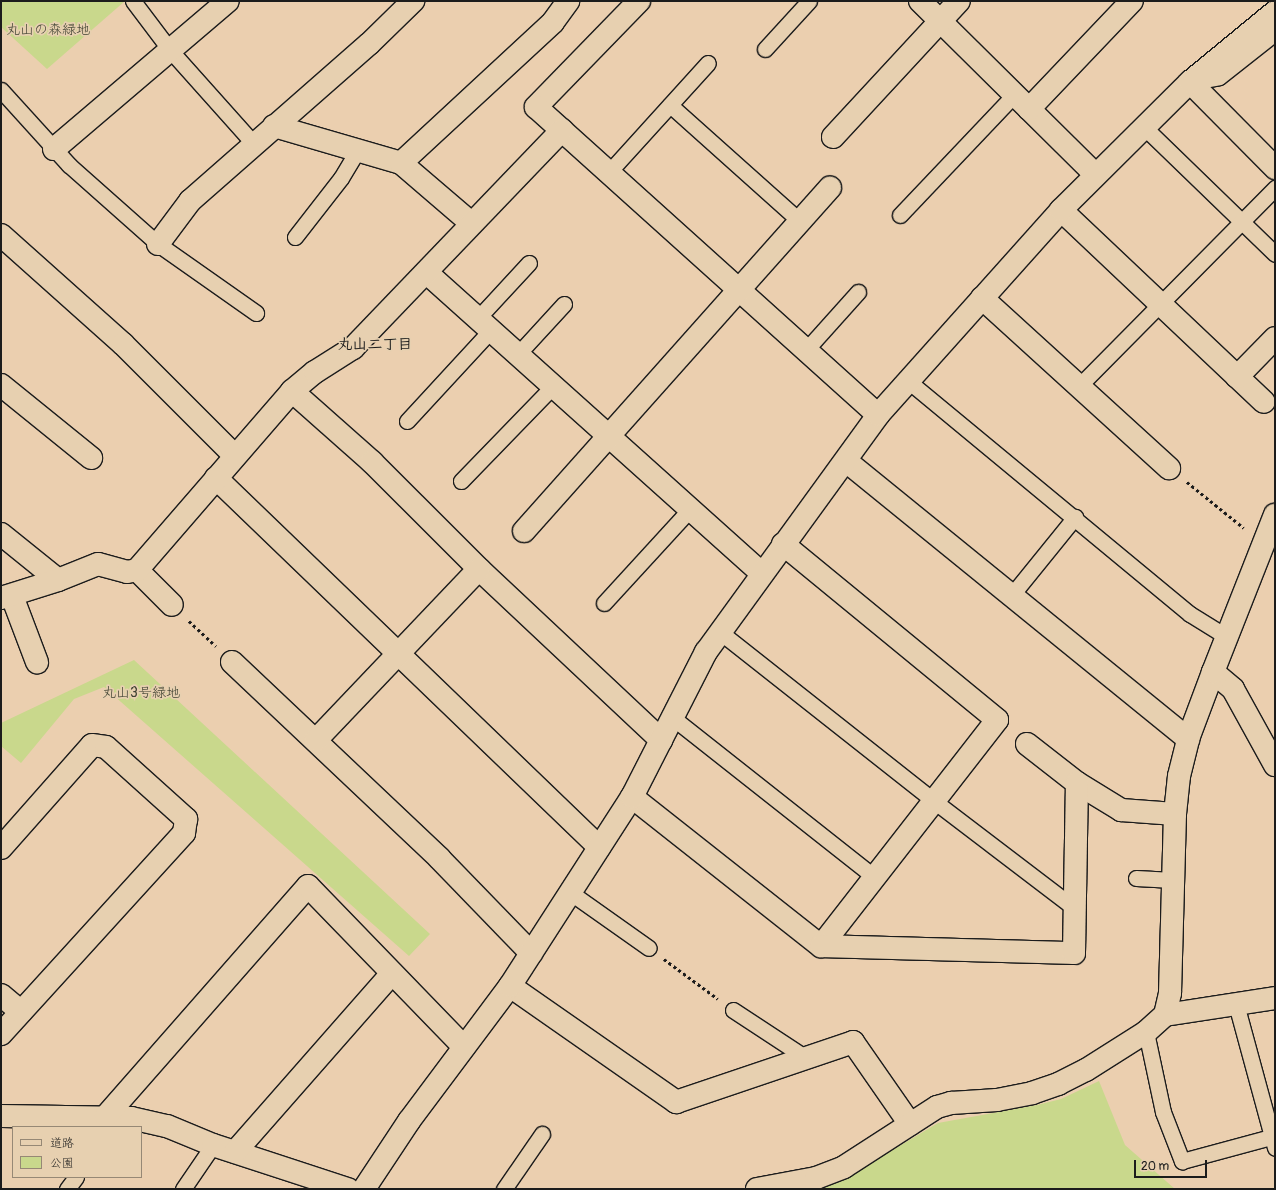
<!DOCTYPE html>
<html>
<head>
<meta charset="utf-8">
<style>
  body { margin:0 }
  #map { position:relative; width:1276px; height:1190px; overflow:hidden; background:#ebcfaf; font-family:Pangolin,"Klee One",sans-serif }
  div>[style] { position:absolute }
  [style*='--x'] { left:calc(var(--x)*1px); top:calc(var(--y)*1px); width:calc(var(--w)*1px); rotate:calc(var(--a)*1deg) }
  .green>* { inset:0; background:#c9d88c }
  .path>* { height:2.5px; margin-top:-1.25px; transform-origin:0; background:repeating-linear-gradient(90deg,#1c1c1c 0 3px,transparent 0 6px) }
  .roads { filter:drop-shadow(1px 0 #1c1c1c) drop-shadow(-1px 0 #1c1c1c) drop-shadow(0 1px #1c1c1c) drop-shadow(0 -1px #1c1c1c) }
  .lane>* { height:15px; margin:-7.5px; padding:0 7.5px; transform-origin:7.5px; border-radius:7.5px; background:#e7d0b0 }
  .street>* { height:22px; margin:-11px; padding:0 11px; transform-origin:11px; border-radius:11px; background:#e7d0b0 }
  span { translate:-50% -50%; white-space:nowrap; text-align:center; line-height:1.15; -webkit-text-stroke:3.5px #e7d0b0; paint-order:stroke }
  .park-label { font-size:14px; color:#3f4232 }
  .neighbourhood-label { font-size:15px; color:#1c1c1c; font-weight:700 }
  .frame { position:absolute; inset:0; border:2px solid #1c1c1c; pointer-events:none }
  .legend { position:absolute; left:12px; top:1126px; width:130px; height:52px; box-sizing:border-box; background:#e7d0b0; border:1px solid #968875; margin:0; padding:5px 7px; list-style:none; font-size:12px; color:#1c1c1c }
  .legend li { display:flex; align-items:center; gap:8px; height:20px }
  .legend b { width:20px; border:1px solid #968875 }
  .scale { position:absolute; left:1134px; top:1160px; width:73px; height:18px; box-sizing:border-box; border:2px solid #1c1c1c; border-top:0; padding-left:5px; font-size:12px; line-height:14px; white-space:nowrap; color:#1c1c1c; -webkit-text-stroke:3px #e7d0b0; paint-order:stroke }
</style>
</head>
<body>
<div id="map">
  <div class="green">
    <i style="clip-path:polygon(1px 1px,125px 1px,47px 69px,1px 27px)"></i>
    <i style="clip-path:polygon(134px 660px,430px 934px,409px 956px,104px 687px,74px 699px,21px 763px,1px 746px,1px 723px)"></i>
    <i style="clip-path:polygon(1099px 1081px,1125px 1145px,1175px 1189px,818px 1189px,839px 1182px,938px 1123px,1037px 1105px,1061px 1099px)"></i>
  </div>
  <div class="path">
    <i style="--x:1187;--y:482;--w:73;--a:38.9"></i>
    <i style="--x:189;--y:621;--w:37;--a:43"></i>
    <i style="--x:664;--y:959;--w:67;--a:36.5"></i>
  </div>
  <div class="roads">
    <div class="lane">
      <i style="--x:133;--y:1;--w:61;--a:52.9"></i>
      <i style="--x:170;--y:50;--w:126;--a:48.2"></i>
      <i style="--x:765;--y:49;--w:65;--a:-47.5"></i>
      <i style="--x:1192;--y:82;--w:27;--a:-10"></i>
      <i style="--x:1219;--y:77;--w:71;--a:-38.2"></i>
      <i style="--x:1;--y:90;--w:101;--a:47.8"></i>
      <i style="--x:69;--y:165;--w:119;--a:41.6"></i>
      <i style="--x:158;--y:244;--w:120;--a:35.1"></i>
      <i style="--x:670;--y:105;--w:176;--a:41.8"></i>
      <i style="--x:1145;--y:128;--w:181;--a:44.1"></i>
      <i style="--x:609;--y:172;--w:147;--a:-47.8"></i>
      <i style="--x:900;--y:215;--w:166;--a:-46.5"></i>
      <i style="--x:295;--y:237;--w:75;--a:-52.1"></i>
      <i style="--x:341;--y:178;--w:31;--a:-59"></i>
      <i style="--x:478;--y:318;--w:75;--a:-47.2"></i>
      <i style="--x:806;--y:350;--w:78;--a:-48.1"></i>
      <i style="--x:518;--y:354;--w:68;--a:-47.4"></i>
      <i style="--x:907;--y:380;--w:367;--a:39.6"></i>
      <i style="--x:1190;--y:614;--w:44;--a:31.9"></i>
      <i style="--x:1079;--y:386;--w:279;--a:-45.3"></i>
      <i style="--x:407;--y:421;--w:124;--a:-47.3"></i>
      <i style="--x:461;--y:481;--w:132;--a:-45.9"></i>
      <i style="--x:1011;--y:596;--w:102;--a:-51"></i>
      <i style="--x:604;--y:603;--w:127;--a:-47.5"></i>
      <i style="--x:720;--y:632;--w:273;--a:38.3"></i>
      <i style="--x:934;--y:801;--w:178;--a:37.3"></i>
      <i style="--x:673;--y:718;--w:256;--a:38.3"></i>
      <i style="--x:1136;--y:878;--w:37;--a:3"></i>
      <i style="--x:571;--y:893;--w:95;--a:35.2"></i>
      <i style="--x:1236;--y:1004;--w:149;--a:74.8"></i>
      <i style="--x:733;--y:1010;--w:87;--a:33.3"></i>
      <i style="--x:1146;--y:1032;--w:82;--a:78"></i>
      <i style="--x:1163;--y:1112;--w:53;--a:68.8"></i>
      <i style="--x:1182;--y:1161;--w:92;--a:-15.1"></i>
      <i style="--x:67;--y:1189;--w:15;--a:-53"></i>
      <i style="--x:183;--y:1189;--w:53;--a:-55.7"></i>
      <i style="--x:504;--y:1189;--w:67;--a:-55.4"></i>
    </div>
    <div class="street">
      <i style="--x:639;--y:1;--w:148;--a:134.2"></i>
      <i style="--x:536;--y:107;--w:460;--a:42"></i>
      <i style="--x:920;--y:1;--w:247;--a:44.7"></i>
      <i style="--x:1190;--y:82;--w:121;--a:45.3"></i>
      <i style="--x:1029;--y:109;--w:149;--a:-46.4"></i>
      <i style="--x:274;--y:126;--w:132;--a:16.2"></i>
      <i style="--x:401;--y:163;--w:92;--a:40.6"></i>
      <i style="--x:833;--y:137;--w:185;--a:-47.2"></i>
      <i style="--x:54;--y:149;--w:228;--a:-40.4"></i>
      <i style="--x:401;--y:163;--w:207;--a:-42.8"></i>
      <i style="--x:553;--y:22;--w:26;--a:-54"></i>
      <i style="--x:1061;--y:210;--w:279;--a:43.4"></i>
      <i style="--x:1;--y:235;--w:164;--a:41.8"></i>
      <i style="--x:123;--y:344;--w:157;--a:45"></i>
      <i style="--x:158;--y:244;--w:54;--a:-53.3"></i>
      <i style="--x:190;--y:201;--w:238;--a:-41.3"></i>
      <i style="--x:369;--y:44;--w:62;--a:-44.3"></i>
      <i style="--x:427;--y:273;--w:449;--a:41.9"></i>
      <i style="--x:982;--y:298;--w:253;--a:42.3"></i>
      <i style="--x:1237;--y:377;--w:54;--a:-45.7"></i>
      <i style="--x:1;--y:385;--w:116;--a:39"></i>
      <i style="--x:292;--y:391;--w:107;--a:41.6"></i>
      <i style="--x:372;--y:462;--w:151;--a:45"></i>
      <i style="--x:479;--y:569;--w:250;--a:43.2"></i>
      <i style="--x:846;--y:461;--w:441;--a:39.1"></i>
      <i style="--x:216;--y:478;--w:532;--a:43.93"></i>
      <i style="--x:524;--y:531;--w:460;--a:-48.3"></i>
      <i style="--x:1;--y:534;--w:73;--a:38.9"></i>
      <i style="--x:783;--y:544;--w:277;--a:39.4"></i>
      <i style="--x:997;--y:720;--w:286;--a:127.9"></i>
      <i style="--x:137;--y:570;--w:49;--a:45"></i>
      <i style="--x:12;--y:596;--w:71;--a:69.3"></i>
      <i style="--x:1;--y:598;--w:60;--a:-17.5"></i>
      <i style="--x:58;--y:580;--w:43;--a:-21.8"></i>
      <i style="--x:98;--y:564;--w:30;--a:15"></i>
      <i style="--x:127;--y:572;--w:10;--a:-11"></i>
      <i style="--x:137;--y:570;--w:237;--a:-49.1"></i>
      <i style="--x:292;--y:391;--w:30;--a:-40"></i>
      <i style="--x:315;--y:372;--w:45;--a:-32.3"></i>
      <i style="--x:353;--y:348;--w:302;--a:-46.2"></i>
      <i style="--x:232;--y:662;--w:286;--a:43.4"></i>
      <i style="--x:440;--y:859;--w:131;--a:45.9"></i>
      <i style="--x:1213;--y:672;--w:26;--a:40"></i>
      <i style="--x:1233;--y:689;--w:87;--a:61.1"></i>
      <i style="--x:316;--y:740;--w:236;--a:-46.4"></i>
      <i style="--x:1027;--y:744;--w:63;--a:38"></i>
      <i style="--x:1077;--y:783;--w:52;--a:31.5"></i>
      <i style="--x:1121;--y:810;--w:54;--a:4.2"></i>
      <i style="--x:632;--y:797;--w:241;--a:38.3"></i>
      <i style="--x:821;--y:946;--w:253;--a:1.6"></i>
      <i style="--x:1074;--y:953;--w:170;--a:-89"></i>
      <i style="--x:1;--y:848;--w:137;--a:-48.5"></i>
      <i style="--x:92;--y:745;--w:14;--a:8"></i>
      <i style="--x:106;--y:747;--w:108;--a:42"></i>
      <i style="--x:186;--y:819;--w:14;--a:98"></i>
      <i style="--x:184;--y:833;--w:272;--a:132.3"></i>
      <i style="--x:510;--y:986;--w:203;--a:34.9"></i>
      <i style="--x:676;--y:1102;--w:187;--a:-18.7"></i>
      <i style="--x:853;--y:1042;--w:100;--a:55.2"></i>
      <i style="--x:1;--y:995;--w:26;--a:40"></i>
      <i style="--x:1165;--y:1015;--w:23;--a:-77"></i>
      <i style="--x:1170;--y:993;--w:179;--a:-88.4"></i>
      <i style="--x:1175;--y:814;--w:38;--a:-84"></i>
      <i style="--x:1179;--y:776;--w:38;--a:-76"></i>
      <i style="--x:1188;--y:739;--w:72;--a:-69.5"></i>
      <i style="--x:1213;--y:672;--w:169;--a:-68.5"></i>
      <i style="--x:1;--y:1116;--w:130;--a:0.9"></i>
      <i style="--x:131;--y:1118;--w:37;--a:13"></i>
      <i style="--x:167;--y:1126;--w:50;--a:22.4"></i>
      <i style="--x:213;--y:1145;--w:142;--a:18.1"></i>
      <i style="--x:106;--y:1116;--w:306;--a:-48.7"></i>
      <i style="--x:308;--y:886;--w:224;--a:45.9"></i>
      <i style="--x:235;--y:1152;--w:238;--a:-48.7"></i>
      <i style="--x:364;--y:1189;--w:82;--a:-56.5"></i>
      <i style="--x:409;--y:1121;--w:169;--a:-53.2"></i>
      <i style="--x:510;--y:986;--w:225;--a:-57.2"></i>
      <i style="--x:632;--y:797;--w:163;--a:-63"></i>
      <i style="--x:706;--y:652;--w:293;--a:-54"></i>
      <i style="--x:878;--y:415;--w:275;--a:-48.2"></i>
      <i style="--x:1061;--y:210;--w:182;--a:-44.8"></i>
      <i style="--x:1190;--y:82;--w:110;--a:-39.5"></i>
      <i style="--x:757;--y:1189;--w:60;--a:-10.6"></i>
      <i style="--x:816;--y:1178;--w:30;--a:-21"></i>
      <i style="--x:844;--y:1167;--w:111;--a:-32.8"></i>
      <i style="--x:937;--y:1107;--w:15;--a:-16"></i>
      <i style="--x:951;--y:1103;--w:46;--a:-3.7"></i>
      <i style="--x:997;--y:1100;--w:36;--a:-11"></i>
      <i style="--x:1032;--y:1093;--w:28;--a:-19"></i>
      <i style="--x:1058;--y:1084;--w:31;--a:-27"></i>
      <i style="--x:1086;--y:1070;--w:71;--a:-32.3"></i>
      <i style="--x:1146;--y:1032;--w:25;--a:-42"></i>
      <i style="--x:1165;--y:1015;--w:111;--a:-8.8"></i>
    </div>
  </div>
  <div class="park-label">
    <span style="left:48px;top:30px">丸山の森緑地</span>
    <span style="left:141px;top:693px">丸山3号緑地</span>
  </div>
  <div class="neighbourhood-label">
    <span style="left:375px;top:345px">丸山二丁目</span>
  </div>
  <div class="frame"></div>
  <ul class="legend">
  <li><b style="height:5px;background:#e7d0b0"></b>道路</li>
  <li><b style="height:11px;background:#c9d88c"></b>公園</li>
  </ul>
  <div class="scale">20 m</div>
</div>
</body>
</html>
